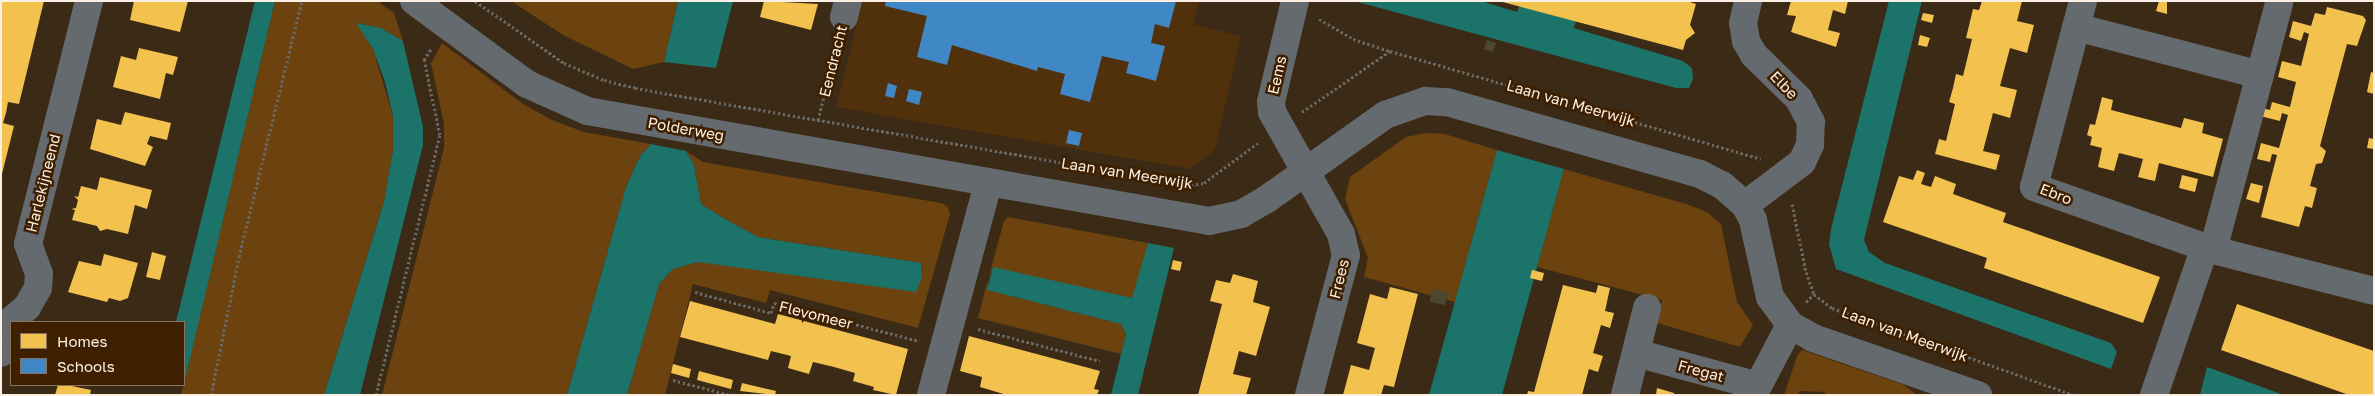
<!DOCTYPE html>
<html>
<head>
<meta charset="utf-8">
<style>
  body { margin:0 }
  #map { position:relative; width:2375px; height:396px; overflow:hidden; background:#3a2a16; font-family:"Golos Text",sans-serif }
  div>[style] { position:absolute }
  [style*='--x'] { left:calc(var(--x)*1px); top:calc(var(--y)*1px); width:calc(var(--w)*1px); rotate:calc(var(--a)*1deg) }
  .built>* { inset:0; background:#50310c }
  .green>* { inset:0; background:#6c420f }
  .water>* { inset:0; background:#1c7369 }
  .homes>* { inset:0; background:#f2c14e }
  .schools>* { inset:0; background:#3f88c5 }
  .building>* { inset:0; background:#4c4830 }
  .path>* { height:3px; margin-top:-1.5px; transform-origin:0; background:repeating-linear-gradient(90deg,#6a6863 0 2.5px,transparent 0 5px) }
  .minor>* { height:28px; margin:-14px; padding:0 14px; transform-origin:14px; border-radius:14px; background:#646a6e }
  .tertiary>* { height:28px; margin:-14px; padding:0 14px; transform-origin:14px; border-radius:14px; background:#646a6e }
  span { translate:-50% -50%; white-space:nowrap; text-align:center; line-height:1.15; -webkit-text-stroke:5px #3e2000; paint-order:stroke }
  .street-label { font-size:15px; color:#fcefe3 }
  .frame { position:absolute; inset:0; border:2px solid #fcefe3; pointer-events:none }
  .legend { position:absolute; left:10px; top:321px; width:175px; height:65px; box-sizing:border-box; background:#3e2000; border:1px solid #8a735b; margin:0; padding:6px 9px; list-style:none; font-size:15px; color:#fcefe3 }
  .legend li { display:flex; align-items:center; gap:10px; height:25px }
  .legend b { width:25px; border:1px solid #8a735b }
</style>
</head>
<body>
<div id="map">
  <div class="built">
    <i style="clip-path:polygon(863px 1px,1199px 1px,1193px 24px,1241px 36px,1215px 150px,1190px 169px,836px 107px)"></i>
  </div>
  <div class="green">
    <i style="clip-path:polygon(275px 1px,377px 1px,394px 13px,403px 41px,381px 28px,357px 23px,373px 49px,393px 116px,393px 151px,384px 202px,324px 395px,181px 395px)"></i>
    <i style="clip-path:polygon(511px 1px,678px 1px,664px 62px,633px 69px,563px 35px)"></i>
    <i style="clip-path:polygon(442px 43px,523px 104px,552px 120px,584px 132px,651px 144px,640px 156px,626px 187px,567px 395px,382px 395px,444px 148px,444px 124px,431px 63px)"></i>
    <i style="clip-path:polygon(1426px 133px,1445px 134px,1497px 150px,1455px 302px,1364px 277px,1368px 258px,1345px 199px,1350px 177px,1406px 137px)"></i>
    <i style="clip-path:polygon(686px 151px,703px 162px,941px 203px,948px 207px,950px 214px,918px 328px,770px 290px,766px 303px,693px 284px,665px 395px,627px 395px,659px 284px,673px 269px,698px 262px,922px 277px,921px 263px,758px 237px,725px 219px,701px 204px,694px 165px)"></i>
    <i style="clip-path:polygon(1564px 169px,1686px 204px,1707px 212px,1721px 224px,1737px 302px,1753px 325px,1740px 347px,1657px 323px,1662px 300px,1537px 267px)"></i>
    <i style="clip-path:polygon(1008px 217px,1148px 243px,1135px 296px,1128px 299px,993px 267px,988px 279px,988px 290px,1121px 324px,1126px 334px,1121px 354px,978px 318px,988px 279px,1004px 221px)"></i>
    <i style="clip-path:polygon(1802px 350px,1904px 385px,1917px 395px,1824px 395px,1825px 392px,1800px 391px,1797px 395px,1784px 395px,1797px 356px)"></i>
  </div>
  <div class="water">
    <i style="clip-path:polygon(255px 1px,275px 1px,184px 384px,184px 322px,176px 322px)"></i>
    <i style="clip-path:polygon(678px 1px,733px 1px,716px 68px,664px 62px)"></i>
    <i style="clip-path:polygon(1354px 1px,1481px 1px,1517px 12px,1521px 1px,1582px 1px,1574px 28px,1683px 61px,1692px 68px,1693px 79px,1689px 88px,1676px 88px)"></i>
    <i style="clip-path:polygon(1889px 1px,1922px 1px,1864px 240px,1869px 252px,1885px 263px,2111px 343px,2117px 352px,2111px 369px,1836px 269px,1829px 244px,1831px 229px)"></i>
    <i style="clip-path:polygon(356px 23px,381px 28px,403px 41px,423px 127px,423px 145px,360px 395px,324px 395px,384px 202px,393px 151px,393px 116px,385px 82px,373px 49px)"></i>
    <i style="clip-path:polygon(651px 144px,686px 151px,694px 165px,701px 204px,725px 219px,758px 237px,921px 263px,922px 277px,916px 292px,698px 262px,673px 269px,659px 284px,627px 395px,567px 395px,626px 187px,640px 156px)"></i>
    <i style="clip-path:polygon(1497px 150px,1564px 169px,1502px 395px,1429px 395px)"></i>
    <i style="clip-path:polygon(1148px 243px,1174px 248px,1138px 395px,1111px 395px,1126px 334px,1121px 324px,987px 290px,993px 267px,1132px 298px)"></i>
    <i style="clip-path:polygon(2207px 367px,2284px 395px,2200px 395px)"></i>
  </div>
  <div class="homes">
    <i style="clip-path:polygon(1px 1px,44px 1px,19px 104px,8px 102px,6px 113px,3px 123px,14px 126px,2px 174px)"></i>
    <i style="clip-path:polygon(134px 1px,188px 1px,180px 32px,130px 20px)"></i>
    <i style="clip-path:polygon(764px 1px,818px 4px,811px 30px,760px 17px)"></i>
    <i style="clip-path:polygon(1499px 1px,1687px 1px,1696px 4px,1690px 25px,1695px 33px,1686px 40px,1683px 50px)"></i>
    <i style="clip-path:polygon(1791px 1px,1848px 1px,1845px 14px,1833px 10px,1828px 30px,1840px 33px,1836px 47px,1791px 32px,1796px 16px,1787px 15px)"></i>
    <i style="clip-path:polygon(1982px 1px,2022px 1px,2017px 21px,2034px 25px,2027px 53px,2010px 48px,2000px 86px,2017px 90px,2010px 118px,1993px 113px,1983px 151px,2000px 155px,1996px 170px,1935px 154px,1939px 139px,1946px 141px,1955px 104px,1949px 102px,1953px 88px,1956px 74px,1963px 76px,1972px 39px,1966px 38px,1973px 9px,1979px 10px)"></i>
    <i style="clip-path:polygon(2159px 1px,2167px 1px,2167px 14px,2156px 11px)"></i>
    <i style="clip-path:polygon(2327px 7px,2363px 16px,2366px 20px,2357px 46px,2347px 44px,2320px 146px,2326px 151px,2322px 163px,2316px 164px,2310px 186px,2317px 188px,2312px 208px,2305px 206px,2299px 227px,2261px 217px,2277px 155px,2272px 154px,2270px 162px,2257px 159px,2261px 143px,2279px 148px,2288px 115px,2282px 113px,2280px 121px,2260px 116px,2262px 108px,2270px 110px,2272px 102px,2290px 107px,2296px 82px,2278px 77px,2282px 61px,2301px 66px,2309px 34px,2304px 32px,2301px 41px,2289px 37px,2293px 21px,2311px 26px,2315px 13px,2325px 15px)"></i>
    <i style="clip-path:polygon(1923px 13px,1934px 15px,1932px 23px,1921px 20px)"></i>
    <i style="clip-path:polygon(1920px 35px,1930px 38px,1927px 47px,1918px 45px)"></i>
    <i style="clip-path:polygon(139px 48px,178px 57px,173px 75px,166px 73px,160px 99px,113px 87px,121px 56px,136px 60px)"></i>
    <i style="clip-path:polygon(2371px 72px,2374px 73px,2374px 94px,2367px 92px)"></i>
    <i style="clip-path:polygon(2102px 97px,2113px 100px,2111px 110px,2181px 128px,2184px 118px,2204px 123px,2202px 133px,2223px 139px,2213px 177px,2159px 163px,2155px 181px,2146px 179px,2138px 177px,2143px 159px,2119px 153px,2114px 171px,2098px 167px,2102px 148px,2090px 145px,2092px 137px,2087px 135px,2090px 124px,2095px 125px)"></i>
    <i style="clip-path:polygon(125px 112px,171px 123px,167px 140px,150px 136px,147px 144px,153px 147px,145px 166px,90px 149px,97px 119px,121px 125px)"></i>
    <i style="clip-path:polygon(2369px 138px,2374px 139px,2374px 149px,2367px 148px)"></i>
    <i style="clip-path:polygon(1917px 170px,1925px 173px,1921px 184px,1931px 187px,1935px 176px,1956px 184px,1953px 194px,2006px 213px,2003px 222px,2160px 277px,2143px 323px,1984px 268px,1987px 258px,1883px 222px,1899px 176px,1913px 180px)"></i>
    <i style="clip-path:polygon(2182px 175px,2198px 179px,2195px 192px,2179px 188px)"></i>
    <i style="clip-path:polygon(100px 177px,152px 190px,147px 209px,135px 205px,128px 234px,107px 229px,100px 231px,97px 226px,72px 220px,75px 210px,71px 209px,76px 208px,78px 200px,74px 196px,78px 197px,81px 186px,97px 190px)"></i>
    <i style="clip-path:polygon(2251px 183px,2263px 186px,2259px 203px,2246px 199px)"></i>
    <i style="clip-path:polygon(152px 252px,166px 256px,160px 280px,146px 277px)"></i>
    <i style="clip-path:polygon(104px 254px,138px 263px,128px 298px,120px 301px,109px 298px,107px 302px,68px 292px,79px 261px,101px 266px)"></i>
    <i style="clip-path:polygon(1173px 260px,1182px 262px,1180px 271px,1171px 269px)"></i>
    <i style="clip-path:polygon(1532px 270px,1544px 273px,1542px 281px,1530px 278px)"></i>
    <i style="clip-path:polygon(1233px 274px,1258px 281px,1253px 302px,1270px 307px,1256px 356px,1239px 351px,1233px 374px,1251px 378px,1246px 395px,1198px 395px,1222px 304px,1210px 301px,1216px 280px,1230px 283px)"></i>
    <i style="clip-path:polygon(1563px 285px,1596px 293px,1598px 285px,1610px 288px,1605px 311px,1614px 313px,1610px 328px,1601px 325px,1593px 353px,1603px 356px,1598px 372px,1589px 369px,1582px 395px,1527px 395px,1528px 391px,1534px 392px)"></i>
    <i style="clip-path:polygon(1390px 287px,1418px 294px,1394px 387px,1384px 385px,1381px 395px,1343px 395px,1351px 365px,1369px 370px,1375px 348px,1357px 343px,1370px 294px,1387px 299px)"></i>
    <i style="clip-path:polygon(690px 301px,775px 324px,778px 314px,908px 349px,896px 395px,873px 390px,874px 387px,853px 381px,855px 373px,834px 367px,813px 362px,809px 374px,788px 368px,791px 356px,771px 351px,768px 360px,680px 337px)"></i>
    <i style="clip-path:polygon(2237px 304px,2374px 351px,2374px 395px,2349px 395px,2221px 350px)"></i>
    <i style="clip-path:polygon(969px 336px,1100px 371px,1094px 389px,1099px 390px,1097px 395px,1007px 395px,980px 387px,982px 377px,960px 371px)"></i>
    <i style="clip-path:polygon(673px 364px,691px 369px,689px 378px,671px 373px)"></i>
    <i style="clip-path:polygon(699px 371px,733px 380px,731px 389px,697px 380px)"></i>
    <i style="clip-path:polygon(742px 383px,776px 391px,775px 395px,740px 391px)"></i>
    <i style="clip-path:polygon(58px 385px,67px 385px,91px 390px,90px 395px,55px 395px)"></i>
    <i style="clip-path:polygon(1657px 388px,1674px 393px,1674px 395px,1656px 395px)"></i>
  </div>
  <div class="schools">
    <i style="clip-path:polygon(886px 1px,1176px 1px,1169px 28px,1155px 24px,1151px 43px,1165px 46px,1156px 81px,1126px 73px,1129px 62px,1102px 56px,1090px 102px,1060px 94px,1065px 74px,1038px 67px,1037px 71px,952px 45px,947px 65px,917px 57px,927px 16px,885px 6px)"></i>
    <i style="clip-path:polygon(888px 83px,897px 86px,894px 98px,885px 96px)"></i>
    <i style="clip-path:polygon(909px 89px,922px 92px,919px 105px,906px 101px)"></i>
    <i style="clip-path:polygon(1069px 130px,1082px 133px,1079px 146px,1066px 143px)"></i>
  </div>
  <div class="building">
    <i style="clip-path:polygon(1487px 40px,1496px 43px,1493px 52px,1484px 49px)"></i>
    <i style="clip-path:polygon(1432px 289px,1448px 292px,1445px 305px,1430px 302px)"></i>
  </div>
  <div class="path">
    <i style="--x:475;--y:1;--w:108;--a:34.9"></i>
    <i style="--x:564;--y:63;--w:43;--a:23"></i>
    <i style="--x:604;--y:80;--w:32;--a:14"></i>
    <i style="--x:635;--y:88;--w:564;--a:9.9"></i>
    <i style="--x:1191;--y:185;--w:13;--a:-9"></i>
    <i style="--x:1204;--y:183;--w:67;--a:-36.5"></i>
    <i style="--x:1319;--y:19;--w:39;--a:30"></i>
    <i style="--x:1353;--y:39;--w:39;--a:18"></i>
    <i style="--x:1302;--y:112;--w:107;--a:-34.7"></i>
    <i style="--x:1390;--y:51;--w:386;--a:16.2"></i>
    <i style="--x:818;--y:120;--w:81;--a:-75.6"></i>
    <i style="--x:1792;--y:204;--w:69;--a:78.4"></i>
    <i style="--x:1806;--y:272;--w:23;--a:70"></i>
    <i style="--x:1814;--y:294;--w:23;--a:38"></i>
    <i style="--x:1832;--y:308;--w:257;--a:19.8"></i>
    <i style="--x:695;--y:292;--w:79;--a:15.4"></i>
    <i style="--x:771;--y:313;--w:10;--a:-73"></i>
    <i style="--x:774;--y:303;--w:150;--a:14.7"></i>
    <i style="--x:1806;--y:302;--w:11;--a:-45"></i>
    <i style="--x:978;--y:329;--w:126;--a:14.7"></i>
    <i style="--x:673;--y:380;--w:59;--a:14.7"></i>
    <i style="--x:211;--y:395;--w:141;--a:-78.5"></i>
    <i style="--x:239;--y:257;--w:264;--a:-76.2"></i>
    <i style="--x:376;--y:395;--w:268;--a:-76.2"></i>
    <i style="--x:440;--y:135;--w:77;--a:-102"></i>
    <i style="--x:424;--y:60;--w:15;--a:-58"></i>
  </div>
  <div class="minor">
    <i style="--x:1295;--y:1;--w:104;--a:103.4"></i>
    <i style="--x:1271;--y:102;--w:10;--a:84"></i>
    <i style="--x:1272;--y:112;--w:140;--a:60.5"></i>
    <i style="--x:1341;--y:234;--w:22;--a:77"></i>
    <i style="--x:1346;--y:255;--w:145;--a:104.8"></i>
    <i style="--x:2083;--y:1;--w:192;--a:104.8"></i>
    <i style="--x:2034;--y:187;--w:190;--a:19.4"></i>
    <i style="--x:2213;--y:250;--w:166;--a:14.3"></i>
    <i style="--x:844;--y:17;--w:16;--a:-76"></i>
    <i style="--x:2076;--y:27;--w:190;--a:14.6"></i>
    <i style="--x:1745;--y:205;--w:71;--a:-37"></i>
    <i style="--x:1802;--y:162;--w:19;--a:-65"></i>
    <i style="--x:1810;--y:145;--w:23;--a:-88"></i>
    <i style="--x:1811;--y:122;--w:26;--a:-118"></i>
    <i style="--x:1799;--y:99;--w:63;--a:-135.6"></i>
    <i style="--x:1754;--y:55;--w:16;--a:-120"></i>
    <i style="--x:1746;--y:41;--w:18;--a:-99"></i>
    <i style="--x:1743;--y:23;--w:23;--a:-77"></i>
    <i style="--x:2213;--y:250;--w:256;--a:-75"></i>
    <i style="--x:1;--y:353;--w:31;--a:-77"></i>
    <i style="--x:8;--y:323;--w:25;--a:-40"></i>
    <i style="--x:27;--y:307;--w:22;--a:-60"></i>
    <i style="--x:38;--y:288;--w:14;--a:-86"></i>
    <i style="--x:39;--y:274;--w:32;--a:-110"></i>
    <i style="--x:28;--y:244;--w:251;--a:-75.9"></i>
    <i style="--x:1636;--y:353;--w:126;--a:15.1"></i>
    <i style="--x:1758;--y:386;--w:69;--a:-62.3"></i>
    <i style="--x:931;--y:395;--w:219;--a:-74.9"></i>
    <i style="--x:1625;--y:395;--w:90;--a:-75.8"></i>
    <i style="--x:2154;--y:395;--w:157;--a:-71"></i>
  </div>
  <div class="tertiary">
    <i style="--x:414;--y:1;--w:140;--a:36.3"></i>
    <i style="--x:527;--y:84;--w:66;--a:24.2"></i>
    <i style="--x:587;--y:111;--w:632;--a:10.03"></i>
    <i style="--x:1209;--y:221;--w:33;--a:-12"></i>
    <i style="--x:1241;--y:214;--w:30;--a:-30"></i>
    <i style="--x:1267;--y:199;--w:145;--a:-35.4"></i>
    <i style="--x:1385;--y:115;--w:42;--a:-19.3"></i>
    <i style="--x:1425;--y:101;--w:22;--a:3"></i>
    <i style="--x:1447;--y:102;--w:263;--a:15.9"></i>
    <i style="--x:1700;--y:174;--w:25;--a:27"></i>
    <i style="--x:1722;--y:185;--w:30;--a:41"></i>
    <i style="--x:1745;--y:205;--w:17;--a:62"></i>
    <i style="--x:1753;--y:220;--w:79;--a:77.6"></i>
    <i style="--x:1770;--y:297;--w:34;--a:54"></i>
    <i style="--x:1790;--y:325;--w:26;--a:29"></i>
    <i style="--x:1813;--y:338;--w:175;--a:19.1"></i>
  </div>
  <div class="street-label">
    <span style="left:833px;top:61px;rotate:-76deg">Eendracht</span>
    <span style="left:1277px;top:75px;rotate:-77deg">Eems</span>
    <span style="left:1784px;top:85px;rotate:46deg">Elbe</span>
    <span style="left:1571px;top:103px;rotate:16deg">Laan van Meerwijk</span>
    <span style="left:686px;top:129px;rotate:10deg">Polderweg</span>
    <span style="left:1127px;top:173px;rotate:9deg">Laan van Meerwijk</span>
    <span style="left:43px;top:183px;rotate:-76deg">Harlekijneend</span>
    <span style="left:2056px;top:194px;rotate:21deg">Ebro</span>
    <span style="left:1339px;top:279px;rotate:-76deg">Frees</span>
    <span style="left:816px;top:315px;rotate:14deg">Flevomeer</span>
    <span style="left:1905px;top:334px;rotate:20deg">Laan van Meerwijk</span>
    <span style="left:1701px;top:371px;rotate:15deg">Fregat</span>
  </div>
  <div class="frame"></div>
  <ul class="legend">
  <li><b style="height:14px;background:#f2c14e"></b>Homes</li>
  <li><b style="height:14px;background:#3f88c5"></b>Schools</li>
  </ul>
</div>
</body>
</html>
